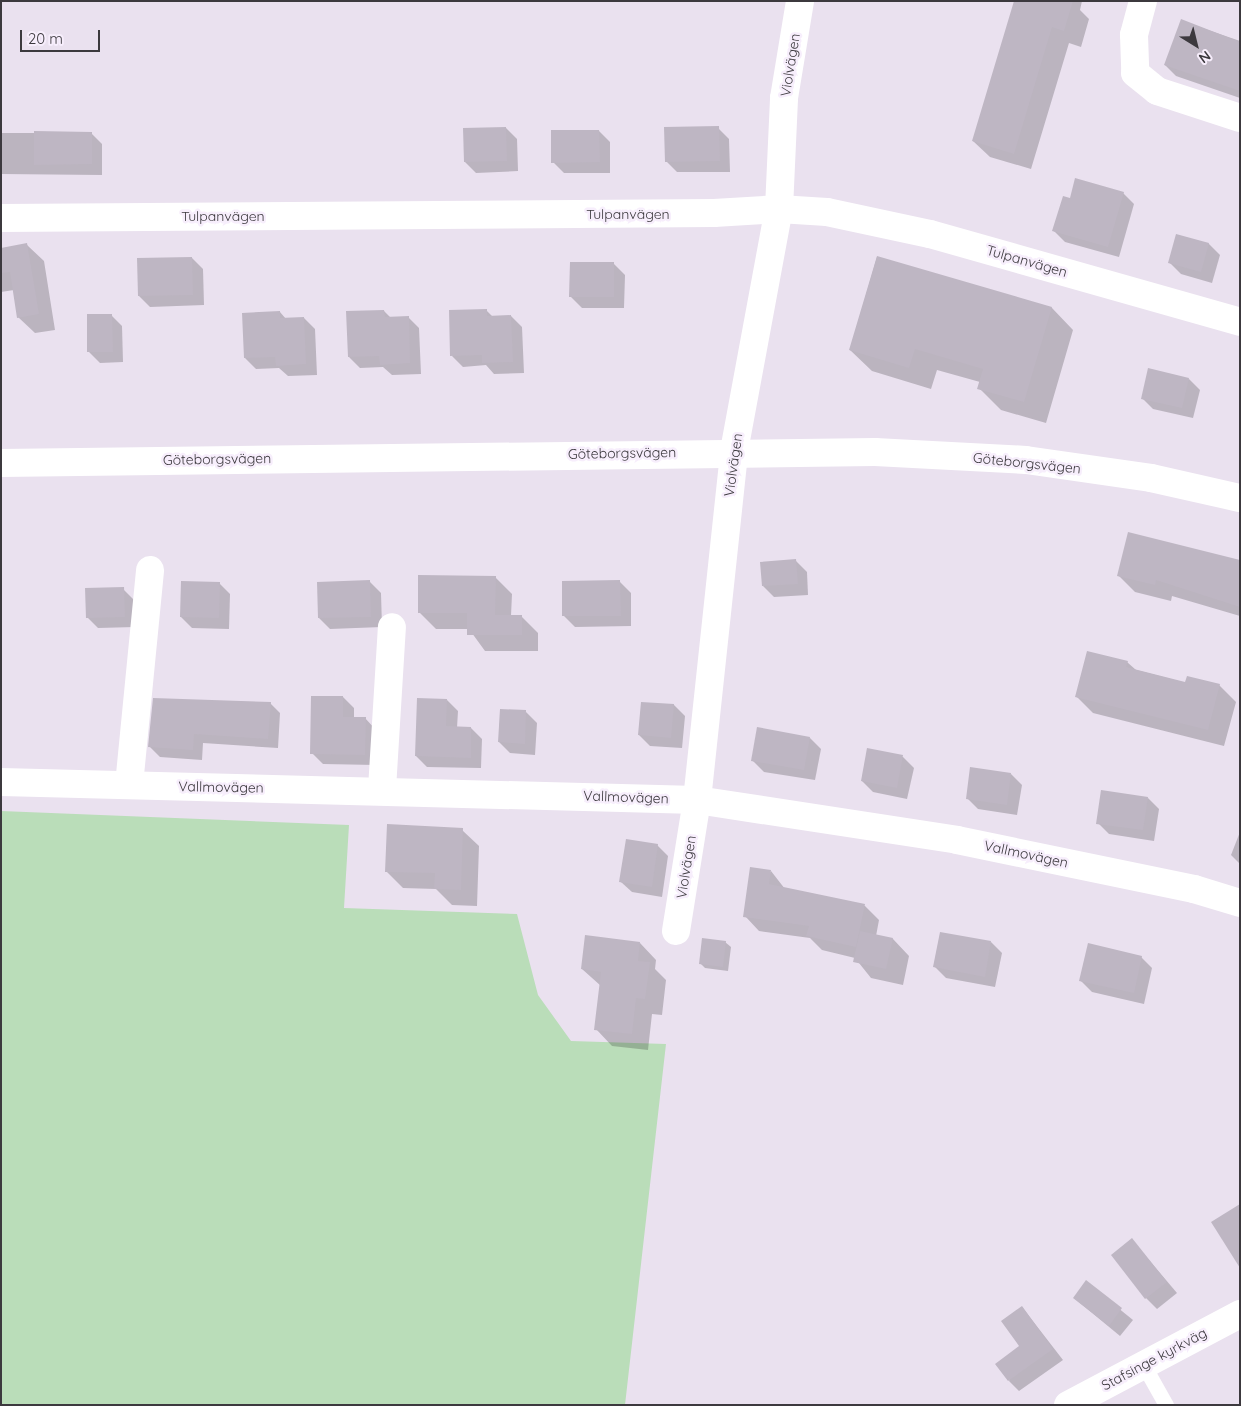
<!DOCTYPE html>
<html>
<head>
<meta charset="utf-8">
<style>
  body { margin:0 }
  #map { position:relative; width:1241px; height:1406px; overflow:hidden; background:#eae1ef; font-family:Quicksand,sans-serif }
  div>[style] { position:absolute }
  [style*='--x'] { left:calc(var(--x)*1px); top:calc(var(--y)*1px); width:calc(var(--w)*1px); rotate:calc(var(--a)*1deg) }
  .green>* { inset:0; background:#baddb9 }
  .shadow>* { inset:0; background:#0003 }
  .building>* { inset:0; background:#beb6c3 }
  .service>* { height:15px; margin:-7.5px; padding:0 7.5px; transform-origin:7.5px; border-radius:7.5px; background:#fff }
  .minor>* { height:28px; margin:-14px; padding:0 14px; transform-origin:14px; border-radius:14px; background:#fff }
  .tertiary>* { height:28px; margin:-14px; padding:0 14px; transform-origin:14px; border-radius:14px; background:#fff }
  span { translate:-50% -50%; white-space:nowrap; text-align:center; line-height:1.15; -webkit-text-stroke:5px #f7eefc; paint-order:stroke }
  .street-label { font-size:14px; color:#3c393e }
  .frame { position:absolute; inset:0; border:2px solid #3c393e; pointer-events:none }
  .north { position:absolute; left:1171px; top:20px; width:50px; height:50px; -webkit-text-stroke:4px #f7eefc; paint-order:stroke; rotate:144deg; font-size:14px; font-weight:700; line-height:20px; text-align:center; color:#3c393e }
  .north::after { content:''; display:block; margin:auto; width:18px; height:22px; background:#3c393e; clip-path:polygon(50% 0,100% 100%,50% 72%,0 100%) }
  .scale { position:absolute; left:20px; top:30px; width:80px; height:22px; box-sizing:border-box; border:2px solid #3c393e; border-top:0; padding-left:6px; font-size:15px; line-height:18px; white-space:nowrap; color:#3c393e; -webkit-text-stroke:4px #f7eefc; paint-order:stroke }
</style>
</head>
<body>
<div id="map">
  <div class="green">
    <i style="clip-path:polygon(1px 811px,349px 825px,344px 908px,517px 914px,538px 995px,571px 1041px,666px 1044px,625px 1405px,1px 1405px)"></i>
  </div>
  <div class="shadow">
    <i style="clip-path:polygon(1015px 1px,1082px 1px,1080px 10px,1089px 19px,1081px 47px,1069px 43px,1031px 169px,990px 157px,973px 141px)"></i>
    <i style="clip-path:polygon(1182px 21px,1240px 41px,1240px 98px,1176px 76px,1165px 65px)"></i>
    <i style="clip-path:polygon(506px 128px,517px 139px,518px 171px,476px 173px,465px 162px)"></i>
    <i style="clip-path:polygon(718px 128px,729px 139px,730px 172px,677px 172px,666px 161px)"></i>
    <i style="clip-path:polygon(599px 131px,610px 142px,610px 173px,564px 173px,553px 162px)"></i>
    <i style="clip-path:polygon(1px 133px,91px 133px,102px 144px,102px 175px,1px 174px)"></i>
    <i style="clip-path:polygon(1123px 193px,1134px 204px,1119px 257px,1065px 242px,1054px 231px,1071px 199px)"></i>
    <i style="clip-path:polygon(1177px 235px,1209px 244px,1220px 255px,1212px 283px,1181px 274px,1170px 263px)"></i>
    <i style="clip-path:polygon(27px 245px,44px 261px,55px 330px,35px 333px,18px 317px,14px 290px,1px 292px,1px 249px)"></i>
    <i style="clip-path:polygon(877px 257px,1052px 308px,1073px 330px,1046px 423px,1001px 410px,979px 388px,980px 382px,937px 370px,931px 389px,872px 371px,850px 350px)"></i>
    <i style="clip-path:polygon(192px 258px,203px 269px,204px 305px,150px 307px,139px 296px)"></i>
    <i style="clip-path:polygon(614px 264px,625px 275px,624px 308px,582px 308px,571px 297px)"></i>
    <i style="clip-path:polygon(486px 310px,493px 317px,511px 316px,522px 327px,524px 373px,494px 374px,486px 365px,463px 367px,452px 356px)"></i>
    <i style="clip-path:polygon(384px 311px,391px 318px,408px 317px,419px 328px,421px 374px,392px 375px,383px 367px,360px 368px,349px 357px)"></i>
    <i style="clip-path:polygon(280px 312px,286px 319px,304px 318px,315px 329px,317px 375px,288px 376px,279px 368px,256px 369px,245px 358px)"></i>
    <i style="clip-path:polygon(111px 315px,122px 326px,123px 362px,100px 363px,89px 352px)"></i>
    <i style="clip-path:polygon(1189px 379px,1200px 390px,1193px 418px,1153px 409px,1142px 398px)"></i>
    <i style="clip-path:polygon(796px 561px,807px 572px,808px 595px,774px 597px,763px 586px)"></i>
    <i style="clip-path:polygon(1240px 561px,1240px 616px,1172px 596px,1171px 601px,1135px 592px,1118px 575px)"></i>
    <i style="clip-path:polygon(495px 577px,512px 594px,511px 616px,521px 616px,538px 633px,538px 651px,485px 651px,469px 629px,436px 629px,419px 612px)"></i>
    <i style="clip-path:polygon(370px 582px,381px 593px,382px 627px,330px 629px,319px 618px)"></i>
    <i style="clip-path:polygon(620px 582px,631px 593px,631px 626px,575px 627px,564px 616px)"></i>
    <i style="clip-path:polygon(219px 583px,230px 594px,229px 629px,192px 628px,181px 617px)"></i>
    <i style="clip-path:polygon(123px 589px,134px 600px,135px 627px,98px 628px,87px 617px)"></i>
    <i style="clip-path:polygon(1127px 662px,1136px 670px,1186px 683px,1219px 685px,1236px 702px,1224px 746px,1093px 713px,1077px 697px)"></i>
    <i style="clip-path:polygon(343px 697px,354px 708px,354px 718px,365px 718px,376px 730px,376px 765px,323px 764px,312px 753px)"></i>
    <i style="clip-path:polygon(447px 700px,458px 711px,457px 728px,471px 728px,482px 739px,481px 768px,427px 767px,416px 756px)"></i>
    <i style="clip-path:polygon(270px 703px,280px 713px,278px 748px,203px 743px,202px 760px,160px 757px,150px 747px)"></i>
    <i style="clip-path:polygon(642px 703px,674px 705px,685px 716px,682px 748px,650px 746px,639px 735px)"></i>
    <i style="clip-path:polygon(526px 712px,537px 723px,535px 755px,510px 753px,499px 742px)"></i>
    <i style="clip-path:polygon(810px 738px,821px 749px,815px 780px,764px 772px,753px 761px)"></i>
    <i style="clip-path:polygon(868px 750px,903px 757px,914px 768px,907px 799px,873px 792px,862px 781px)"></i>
    <i style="clip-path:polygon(1011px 774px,1022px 785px,1017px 815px,978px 809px,967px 798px)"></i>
    <i style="clip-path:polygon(1148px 798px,1159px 809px,1154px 841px,1109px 834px,1098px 823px)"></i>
    <i style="clip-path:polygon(462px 830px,479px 846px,477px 906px,452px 905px,436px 889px,403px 888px,386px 871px)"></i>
    <i style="clip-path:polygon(1240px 832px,1240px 864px,1231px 855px)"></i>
    <i style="clip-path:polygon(657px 845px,668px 856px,662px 897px,632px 892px,621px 882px)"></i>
    <i style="clip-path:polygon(771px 871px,785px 889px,865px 906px,879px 920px,876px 936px,893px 939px,909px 956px,903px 985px,871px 978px,855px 958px,822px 950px,810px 938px,759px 931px,745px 916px)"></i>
    <i style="clip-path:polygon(725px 942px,731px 947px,728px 971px,705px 968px,700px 963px)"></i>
    <i style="clip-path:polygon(991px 942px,1002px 953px,995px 987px,946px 978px,935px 967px)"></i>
    <i style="clip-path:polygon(640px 943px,656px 960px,655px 969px,666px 980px,662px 1015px,652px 1014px,648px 1050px,612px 1046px,596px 1029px,601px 986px,582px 969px)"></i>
    <i style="clip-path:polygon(1141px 957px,1152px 968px,1144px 1004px,1092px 992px,1081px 981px)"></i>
    <i style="clip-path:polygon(1132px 1240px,1177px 1293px,1157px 1309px,1146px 1298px)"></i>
    <i style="clip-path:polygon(1086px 1282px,1133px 1320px,1120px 1336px,1074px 1298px)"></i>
    <i style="clip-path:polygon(1022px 1307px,1063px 1360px,1019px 1391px,1009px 1381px,1021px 1346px)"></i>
  </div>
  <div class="building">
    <i style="clip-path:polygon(1014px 1px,1073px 1px,1064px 31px,1052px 27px,1014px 154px,972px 141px)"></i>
    <i style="clip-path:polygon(1181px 19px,1240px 42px,1240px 91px,1164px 65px)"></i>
    <i style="clip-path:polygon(719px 126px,720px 161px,665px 162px,664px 127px)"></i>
    <i style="clip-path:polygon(506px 127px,507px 161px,464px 162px,463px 128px)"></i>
    <i style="clip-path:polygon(551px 130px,599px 130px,600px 162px,551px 163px)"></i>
    <i style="clip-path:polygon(34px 131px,92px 132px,92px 164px,34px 165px)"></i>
    <i style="clip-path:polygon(1075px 178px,1124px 192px,1108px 247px,1052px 231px,1063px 196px,1070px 198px)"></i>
    <i style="clip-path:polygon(1176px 234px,1209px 243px,1201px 272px,1168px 263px)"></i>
    <i style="clip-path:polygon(27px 243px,39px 314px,17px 318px,10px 272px,1px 273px,1px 248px)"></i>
    <i style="clip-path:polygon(877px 256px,1052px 307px,1024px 402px,977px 389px,983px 369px,915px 349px,909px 368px,849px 350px)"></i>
    <i style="clip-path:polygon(192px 257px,193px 295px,138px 296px,137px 258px)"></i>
    <i style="clip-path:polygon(570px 262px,614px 262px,614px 297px,569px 297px)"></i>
    <i style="clip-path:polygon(487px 309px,487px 316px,511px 315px,513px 362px,482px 363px,482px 355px,450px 356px,449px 310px)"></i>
    <i style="clip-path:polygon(384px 310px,385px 317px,409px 316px,410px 363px,380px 365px,379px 356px,348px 357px,346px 311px)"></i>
    <i style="clip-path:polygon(280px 311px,280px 318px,304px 317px,306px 364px,276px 366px,275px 357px,244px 358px,242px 313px)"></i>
    <i style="clip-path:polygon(87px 314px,112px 314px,113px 352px,87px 352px)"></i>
    <i style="clip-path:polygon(1148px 368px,1189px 378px,1182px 408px,1141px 399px)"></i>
    <i style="clip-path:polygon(1128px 532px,1240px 560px,1240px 607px,1156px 580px,1155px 585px,1117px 576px)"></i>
    <i style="clip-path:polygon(796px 559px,798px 584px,762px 586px,760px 562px)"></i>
    <i style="clip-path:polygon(418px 575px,496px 576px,495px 615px,522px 615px,522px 635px,467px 635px,467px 613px,418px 613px)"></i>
    <i style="clip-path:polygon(370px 580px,371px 617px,318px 618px,317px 582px)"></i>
    <i style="clip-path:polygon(620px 580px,621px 616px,562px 616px,562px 581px)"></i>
    <i style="clip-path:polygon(181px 581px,220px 582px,219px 618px,180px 617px)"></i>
    <i style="clip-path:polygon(124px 587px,125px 617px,86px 618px,85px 588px)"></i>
    <i style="clip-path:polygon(1087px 651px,1128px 661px,1126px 667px,1185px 682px,1187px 676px,1220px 684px,1208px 730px,1075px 697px)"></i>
    <i style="clip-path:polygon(311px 696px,343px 696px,343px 717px,366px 717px,365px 755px,310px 754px)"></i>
    <i style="clip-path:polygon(153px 698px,271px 702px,268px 739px,194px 734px,193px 750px,148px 747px)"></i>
    <i style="clip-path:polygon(417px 698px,447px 699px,446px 726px,471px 727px,471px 758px,415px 756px)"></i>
    <i style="clip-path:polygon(641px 702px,674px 704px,671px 738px,638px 735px)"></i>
    <i style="clip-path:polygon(500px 709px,526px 710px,525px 744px,498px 742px)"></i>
    <i style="clip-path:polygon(757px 727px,810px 737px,804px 770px,751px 761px)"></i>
    <i style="clip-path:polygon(867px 748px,903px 755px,897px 788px,861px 781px)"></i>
    <i style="clip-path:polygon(970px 767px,1011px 773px,1007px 805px,966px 799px)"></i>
    <i style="clip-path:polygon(1101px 790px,1148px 797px,1143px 830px,1096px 824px)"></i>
    <i style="clip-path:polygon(387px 824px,463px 828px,461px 890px,434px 889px,435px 873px,385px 872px)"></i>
    <i style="clip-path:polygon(626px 839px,658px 844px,652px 887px,619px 882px)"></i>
    <i style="clip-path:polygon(750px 867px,771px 870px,769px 884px,865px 904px,856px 947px,806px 936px,809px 926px,743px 917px)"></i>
    <i style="clip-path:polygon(860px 931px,893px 938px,886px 969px,853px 962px)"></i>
    <i style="clip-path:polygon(940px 932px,991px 941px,985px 977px,933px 967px)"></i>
    <i style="clip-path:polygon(585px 935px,640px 942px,638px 961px,650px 962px,645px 999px,636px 998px,632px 1034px,594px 1030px,601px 972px,581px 969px)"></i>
    <i style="clip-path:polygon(702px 938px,726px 941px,723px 967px,699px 964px)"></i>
    <i style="clip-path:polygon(1088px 943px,1142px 956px,1134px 993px,1079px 981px)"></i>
    <i style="clip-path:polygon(1240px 1204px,1240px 1268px,1211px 1222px)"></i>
    <i style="clip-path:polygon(1132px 1238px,1167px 1282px,1145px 1299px,1111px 1255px)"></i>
    <i style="clip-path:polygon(1086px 1280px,1122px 1308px,1109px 1326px,1073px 1298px)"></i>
    <i style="clip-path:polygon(1022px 1306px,1053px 1349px,1008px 1381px,995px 1364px,1019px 1346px,1001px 1321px)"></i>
  </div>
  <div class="service">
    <i style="--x:1143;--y:1364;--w:47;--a:60.7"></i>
  </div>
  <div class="minor">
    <i style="--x:1143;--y:1;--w:35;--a:105"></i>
    <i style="--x:1134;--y:35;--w:38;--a:88"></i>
    <i style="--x:1135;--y:73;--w:28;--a:39"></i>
    <i style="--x:1157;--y:91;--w:87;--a:18"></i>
    <i style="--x:1;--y:218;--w:713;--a:-0.4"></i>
    <i style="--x:714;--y:213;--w:65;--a:-3.5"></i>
    <i style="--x:779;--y:209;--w:48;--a:3.6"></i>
    <i style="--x:827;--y:212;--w:105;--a:12.1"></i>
    <i style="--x:930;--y:234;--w:322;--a:15.8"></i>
    <i style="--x:1;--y:782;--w:696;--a:1.48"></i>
    <i style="--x:697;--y:800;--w:263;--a:8.7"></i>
    <i style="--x:957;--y:840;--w:242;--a:11.7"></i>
    <i style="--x:1194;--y:889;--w:48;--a:16.9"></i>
    <i style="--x:129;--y:785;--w:216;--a:-84.4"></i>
    <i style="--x:382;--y:789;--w:162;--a:-86.5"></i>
    <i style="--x:676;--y:931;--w:133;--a:-80.9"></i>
    <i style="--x:697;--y:800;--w:351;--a:-83.9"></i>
    <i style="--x:734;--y:451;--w:246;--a:-79.5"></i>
    <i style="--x:779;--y:209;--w:111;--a:-87.4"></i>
    <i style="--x:784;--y:98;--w:98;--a:-80.6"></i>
    <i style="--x:1068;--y:1405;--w:195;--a:-27.9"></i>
  </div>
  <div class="tertiary">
    <i style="--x:1;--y:463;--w:874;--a:-0.72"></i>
    <i style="--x:875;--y:452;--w:151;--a:3"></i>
    <i style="--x:1026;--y:460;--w:126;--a:8.2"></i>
    <i style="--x:1151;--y:478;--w:91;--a:12.7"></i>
  </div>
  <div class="street-label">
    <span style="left:790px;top:65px;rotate:-81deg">Violvägen</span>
    <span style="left:628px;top:214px">Tulpanvägen</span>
    <span style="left:223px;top:216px">Tulpanvägen</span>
    <span style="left:1027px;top:261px;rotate:16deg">Tulpanvägen</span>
    <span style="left:622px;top:453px;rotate:-1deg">Göteborgsvägen</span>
    <span style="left:217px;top:459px;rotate:-1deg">Göteborgsvägen</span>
    <span style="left:1027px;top:463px;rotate:6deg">Göteborgsvägen</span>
    <span style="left:733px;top:465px;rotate:-82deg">Violvägen</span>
    <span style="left:221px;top:787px;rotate:1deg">Vallmovägen</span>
    <span style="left:626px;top:797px;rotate:2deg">Vallmovägen</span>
    <span style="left:1026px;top:854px;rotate:12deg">Vallmovägen</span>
    <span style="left:686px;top:867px;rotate:-81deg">Violvägen</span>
    <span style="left:1154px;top:1359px;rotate:-28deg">Stafsinge kyrkväg</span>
  </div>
  <div class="frame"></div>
  <div class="north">N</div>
  <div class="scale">20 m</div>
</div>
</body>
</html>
